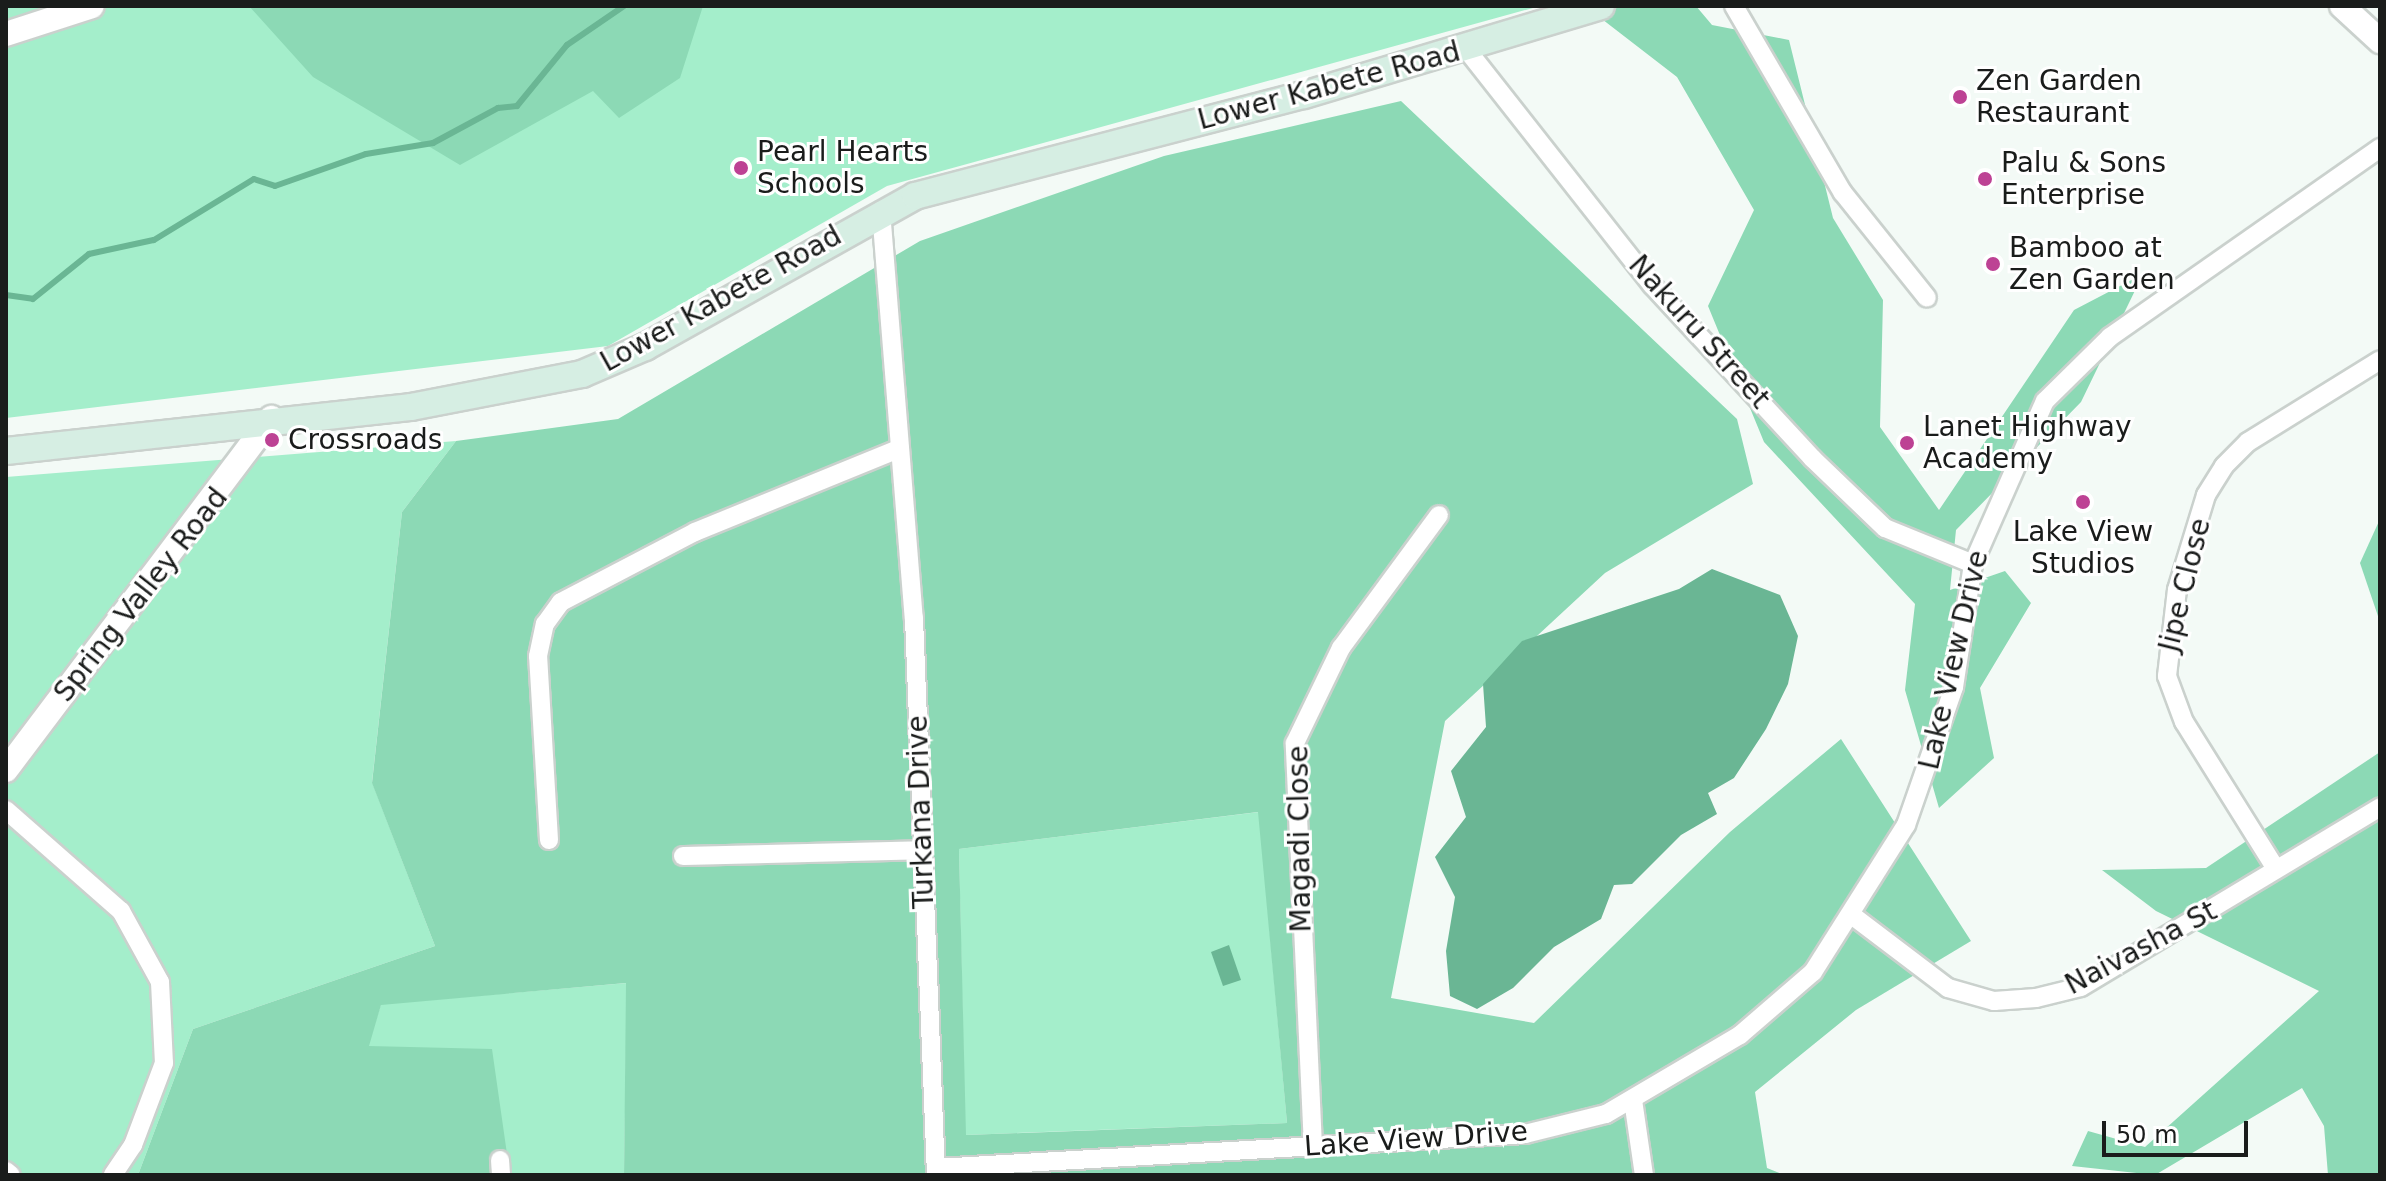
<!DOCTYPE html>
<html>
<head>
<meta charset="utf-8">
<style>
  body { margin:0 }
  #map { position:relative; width:2386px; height:1181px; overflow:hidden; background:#f3faf6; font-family:"DejaVu Sans",sans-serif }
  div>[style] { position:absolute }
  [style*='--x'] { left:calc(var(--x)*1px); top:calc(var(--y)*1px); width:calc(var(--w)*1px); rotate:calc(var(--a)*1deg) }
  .green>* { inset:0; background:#a4eecb }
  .forest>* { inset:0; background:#8cd9b5 }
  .water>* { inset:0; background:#6ab694 }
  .stream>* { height:6px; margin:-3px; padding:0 3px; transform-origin:3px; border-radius:3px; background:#6ab694 }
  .roads { filter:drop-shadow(2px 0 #cad1cd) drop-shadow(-2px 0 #cad1cd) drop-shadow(0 2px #cad1cd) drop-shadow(0 -2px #cad1cd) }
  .minor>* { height:18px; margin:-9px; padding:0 9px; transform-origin:9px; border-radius:9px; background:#fff }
  .tertiary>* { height:24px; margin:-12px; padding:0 12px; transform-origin:12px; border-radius:12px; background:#fff }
  .secondary>* { height:26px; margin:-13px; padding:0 13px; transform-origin:13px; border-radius:13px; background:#d6eee3 }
  .dots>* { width:22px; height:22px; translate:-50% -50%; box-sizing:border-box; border:4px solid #fff; border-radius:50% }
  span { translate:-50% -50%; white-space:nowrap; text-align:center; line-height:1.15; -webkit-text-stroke:6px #fff; paint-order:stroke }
  .poi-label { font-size:28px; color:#1a1c1b }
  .left { translate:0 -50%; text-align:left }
  .street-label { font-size:28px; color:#1a1c1b }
  .frame { position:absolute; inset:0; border:8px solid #1a1c1b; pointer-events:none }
  .scale { position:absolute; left:2102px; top:1121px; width:146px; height:36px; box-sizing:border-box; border:4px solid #1a1c1b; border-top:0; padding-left:10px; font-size:24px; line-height:28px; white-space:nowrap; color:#1a1c1b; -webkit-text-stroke:6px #fff; paint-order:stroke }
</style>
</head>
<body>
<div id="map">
  <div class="green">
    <i style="clip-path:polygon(6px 6px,1540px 6px,887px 186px,608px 346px,6px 418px)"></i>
    <i style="clip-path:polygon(456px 441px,402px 512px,372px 782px,435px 946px,193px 1029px,138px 1175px,6px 1175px,6px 477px)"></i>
    <i style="clip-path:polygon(1259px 812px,1287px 1123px,965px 1135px,959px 849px)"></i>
    <i style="clip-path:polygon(627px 983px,624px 1175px,510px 1175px,368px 1046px,381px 1004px)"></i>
  </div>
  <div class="forest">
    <i style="clip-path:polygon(249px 6px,703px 6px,680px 78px,619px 118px,593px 91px,460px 165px,313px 77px)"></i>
    <i style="clip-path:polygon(1585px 6px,1696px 6px,1712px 25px,1789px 40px,1833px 218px,1883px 300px,1880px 427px,1939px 510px,2074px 310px,2143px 274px,2081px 402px,1956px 530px,1950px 590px,2005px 571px,2031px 603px,1980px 688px,1994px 758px,1939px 808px,1905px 690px,1915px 604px,1764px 442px,1708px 306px,1754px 210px,1677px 77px)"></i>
    <i style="clip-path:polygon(evenodd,1401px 101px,1737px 419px,1753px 484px,1605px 573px,1445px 721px,1391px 998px,1534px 1023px,1730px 832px,1841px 739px,1971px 941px,1856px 1010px,1755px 1092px,1767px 1168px,1784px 1175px,624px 1175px,626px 983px,381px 1005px,369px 1046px,492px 1049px,510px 1175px,138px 1175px,193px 1029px,435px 946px,372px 783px,402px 512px,456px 441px,618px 419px,920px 241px,1164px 156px,1401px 101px,1258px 812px,1287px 1123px,966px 1135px,959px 849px,1258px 812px)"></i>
    <i style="clip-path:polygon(2380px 519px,2380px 622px,2360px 563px)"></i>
    <i style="clip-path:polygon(2380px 752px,2380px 1175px,2328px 1175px,2324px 1126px,2302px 1088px,2155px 1175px,2072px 1166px,2088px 1131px,2145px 1147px,2319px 991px,2156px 911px,2102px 870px,2206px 868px)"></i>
  </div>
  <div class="water">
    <i style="clip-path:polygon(1712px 569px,1780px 595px,1798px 636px,1788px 684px,1766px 729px,1734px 778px,1708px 793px,1717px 814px,1681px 835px,1632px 884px,1614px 885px,1601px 919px,1554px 947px,1513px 988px,1477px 1009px,1450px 996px,1446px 951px,1455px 897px,1435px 857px,1466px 817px,1451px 771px,1486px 727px,1483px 684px,1522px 641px,1679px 589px)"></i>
    <i style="clip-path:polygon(1229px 945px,1241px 980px,1223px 986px,1211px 952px)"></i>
  </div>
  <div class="stream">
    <i style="--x:6;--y:295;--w:27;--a:8"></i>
    <i style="--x:33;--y:299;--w:72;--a:-38.8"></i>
    <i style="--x:89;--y:254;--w:66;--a:-12.2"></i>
    <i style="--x:154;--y:240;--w:117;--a:-31.4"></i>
    <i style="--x:254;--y:179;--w:22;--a:18"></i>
    <i style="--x:275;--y:186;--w:96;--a:-19.4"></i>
    <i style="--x:366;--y:154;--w:68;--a:-9.3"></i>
    <i style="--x:433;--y:143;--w:74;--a:-28.3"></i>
    <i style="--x:498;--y:108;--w:19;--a:-6"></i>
    <i style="--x:517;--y:106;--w:79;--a:-50.7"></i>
    <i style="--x:567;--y:45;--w:69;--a:-34.4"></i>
  </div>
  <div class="roads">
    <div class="minor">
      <i style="--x:1734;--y:6;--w:216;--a:59.8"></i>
      <i style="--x:1843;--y:193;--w:134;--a:51.3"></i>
      <i style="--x:1467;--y:50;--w:299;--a:51.8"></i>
      <i style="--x:1652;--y:285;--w:236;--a:47.2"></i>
      <i style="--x:1812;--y:458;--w:101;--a:43.8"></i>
      <i style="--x:1885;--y:528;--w:95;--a:22.2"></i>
      <i style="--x:881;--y:211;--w:408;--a:85.4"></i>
      <i style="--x:914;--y:618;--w:557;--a:87.74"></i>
      <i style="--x:6;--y:810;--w:153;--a:41.3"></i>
      <i style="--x:121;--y:911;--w:81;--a:61.2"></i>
      <i style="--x:160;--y:982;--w:81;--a:87.2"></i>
      <i style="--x:164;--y:1063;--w:88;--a:110.7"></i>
      <i style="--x:133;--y:1145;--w:36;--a:124"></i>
      <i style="--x:549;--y:840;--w:184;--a:-93.4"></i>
      <i style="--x:538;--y:656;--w:33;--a:-78"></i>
      <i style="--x:545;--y:624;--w:27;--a:-54"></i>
      <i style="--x:561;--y:602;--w:151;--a:-27.6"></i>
      <i style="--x:695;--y:532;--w:217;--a:-22.2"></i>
      <i style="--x:683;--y:856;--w:240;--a:-1.4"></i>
      <i style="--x:2276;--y:869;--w:173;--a:-122"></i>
      <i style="--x:2184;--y:722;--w:49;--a:-110.3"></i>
      <i style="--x:2167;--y:676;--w:87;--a:-83.4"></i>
      <i style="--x:2177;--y:590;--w:99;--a:-73"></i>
      <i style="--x:2206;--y:495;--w:34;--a:-58"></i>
      <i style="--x:2224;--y:466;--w:34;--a:-45"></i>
      <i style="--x:2248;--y:442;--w:155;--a:-31.8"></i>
      <i style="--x:1853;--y:916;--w:119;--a:37.2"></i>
      <i style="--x:1948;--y:988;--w:48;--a:15.8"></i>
      <i style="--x:1994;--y:1001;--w:42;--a:-4.1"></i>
      <i style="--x:2036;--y:998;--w:46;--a:-13.7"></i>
      <i style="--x:2081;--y:987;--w:349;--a:-31"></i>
      <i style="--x:1633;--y:1100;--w:76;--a:81.7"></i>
      <i style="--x:1313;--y:1147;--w:404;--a:-92.6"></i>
      <i style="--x:1295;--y:743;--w:106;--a:-64.2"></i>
      <i style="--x:1341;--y:648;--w:165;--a:-53.6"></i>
      <i style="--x:500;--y:1160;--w:15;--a:86"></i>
      <i style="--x:936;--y:1168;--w:590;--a:-3.3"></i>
      <i style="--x:1525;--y:1134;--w:83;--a:-13.9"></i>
      <i style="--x:1606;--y:1114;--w:156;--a:-30.5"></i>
      <i style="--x:1740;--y:1035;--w:96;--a:-40.8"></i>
      <i style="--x:1813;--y:972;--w:174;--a:-57.7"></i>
      <i style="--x:1906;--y:825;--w:146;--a:-70.8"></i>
      <i style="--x:1954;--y:687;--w:124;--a:-81.2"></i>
      <i style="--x:1973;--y:564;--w:178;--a:-66.2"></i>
      <i style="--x:2045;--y:401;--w:91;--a:-44.6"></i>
      <i style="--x:2110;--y:337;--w:330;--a:-35"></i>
      <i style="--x:6;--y:1171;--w:6;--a:39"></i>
    </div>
    <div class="tertiary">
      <i style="--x:2342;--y:6;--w:52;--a:42.6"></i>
      <i style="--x:6;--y:34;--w:90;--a:-18"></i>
      <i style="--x:6;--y:770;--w:441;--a:-53"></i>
    </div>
    <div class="secondary">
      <i style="--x:6;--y:451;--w:407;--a:-6.2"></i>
      <i style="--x:411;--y:407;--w:174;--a:-10.9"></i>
      <i style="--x:582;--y:374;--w:69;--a:-23.2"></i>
      <i style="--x:645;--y:347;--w:309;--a:-29.2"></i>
      <i style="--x:915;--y:196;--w:402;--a:-14.6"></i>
      <i style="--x:1304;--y:95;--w:310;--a:-16.7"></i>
    </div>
  </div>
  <div class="dots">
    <i style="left:1960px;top:97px;background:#bd4294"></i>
    <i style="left:741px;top:168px;background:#bd4294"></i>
    <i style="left:1985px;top:179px;background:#bd4294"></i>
    <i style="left:1993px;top:264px;background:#bd4294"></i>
    <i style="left:272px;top:440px;background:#bd4294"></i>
    <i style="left:1907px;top:443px;background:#bd4294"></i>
    <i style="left:2083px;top:502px;background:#bd4294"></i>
  </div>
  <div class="poi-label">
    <span class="left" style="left:1976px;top:97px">Zen Garden<br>Restaurant</span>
    <span class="left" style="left:757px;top:168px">Pearl Hearts<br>Schools</span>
    <span class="left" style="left:2001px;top:179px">Palu &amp; Sons<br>Enterprise</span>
    <span class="left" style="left:2009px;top:264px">Bamboo at<br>Zen Garden</span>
    <span class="left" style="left:1923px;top:443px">Lanet Highway<br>Academy</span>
    <span class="left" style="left:288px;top:440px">Crossroads</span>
    <span style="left:2083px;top:548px">Lake View<br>Studios</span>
  </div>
  <div class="street-label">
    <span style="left:1329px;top:86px;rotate:-15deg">Lower Kabete Road</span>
    <span style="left:721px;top:299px;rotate:-29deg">Lower Kabete Road</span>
    <span style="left:1699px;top:332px;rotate:48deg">Nakuru Street</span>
    <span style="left:2185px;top:585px;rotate:-76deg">Jipe Close</span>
    <span style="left:141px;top:595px;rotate:-52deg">Spring Valley Road</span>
    <span style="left:1954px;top:660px;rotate:-77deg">Lake View Drive</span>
    <span style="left:921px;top:812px;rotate:-92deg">Turkana Drive</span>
    <span style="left:1300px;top:839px;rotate:-91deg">Magadi Close</span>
    <span style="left:2141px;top:948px;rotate:-28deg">Naivasha St</span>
    <span style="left:1416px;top:1139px;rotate:-4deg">Lake View Drive</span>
  </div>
  <div class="frame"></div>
  <div class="scale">50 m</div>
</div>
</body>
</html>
